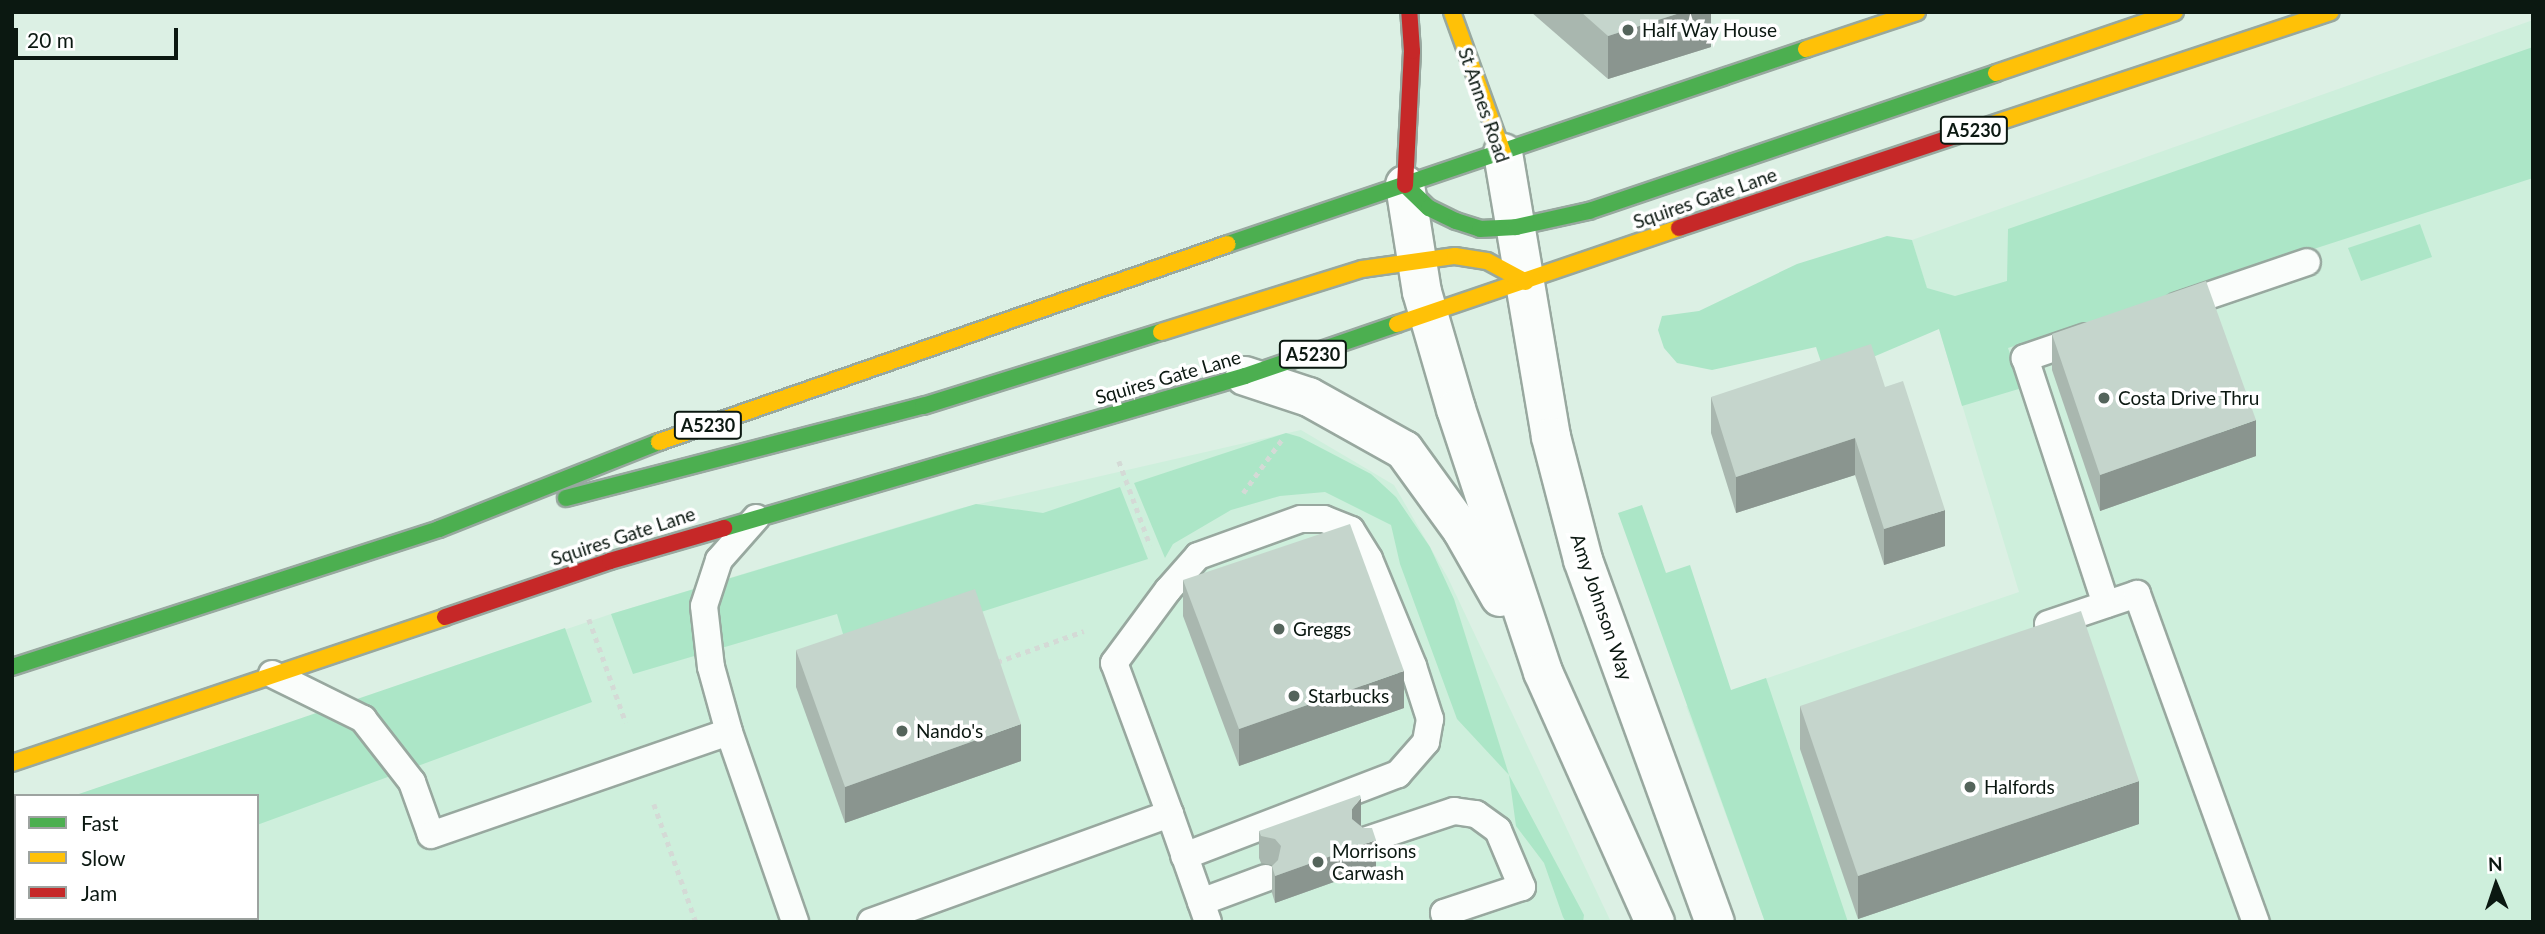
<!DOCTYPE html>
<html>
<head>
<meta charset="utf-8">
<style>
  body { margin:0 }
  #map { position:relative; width:2545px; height:934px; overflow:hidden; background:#dcf0e4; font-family:Lato,sans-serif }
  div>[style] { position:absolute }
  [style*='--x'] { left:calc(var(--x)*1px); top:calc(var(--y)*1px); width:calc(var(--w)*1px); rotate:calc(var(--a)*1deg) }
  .built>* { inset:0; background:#ceefdc }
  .green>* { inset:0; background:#ace6c7 }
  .path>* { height:4.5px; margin-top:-2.25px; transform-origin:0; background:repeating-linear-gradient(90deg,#d4dad6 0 5px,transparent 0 10px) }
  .roads { filter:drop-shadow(2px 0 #98a89f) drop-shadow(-2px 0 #98a89f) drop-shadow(0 2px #98a89f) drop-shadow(0 -2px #98a89f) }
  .lane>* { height:26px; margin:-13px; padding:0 13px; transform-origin:13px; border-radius:13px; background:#fafdfb }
  .street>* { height:38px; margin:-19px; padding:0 19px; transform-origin:19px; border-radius:19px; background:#fafdfb }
  .fast>* { height:16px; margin:-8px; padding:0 8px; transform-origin:8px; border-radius:8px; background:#4caf50 }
  .slow>* { height:16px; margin:-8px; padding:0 8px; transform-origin:8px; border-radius:8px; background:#ffc107 }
  .jam>* { height:16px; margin:-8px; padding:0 8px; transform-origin:8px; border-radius:8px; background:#c62828 }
  .wall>* { inset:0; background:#a9b7af }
  .shaded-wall>* { inset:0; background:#8a958f }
  .building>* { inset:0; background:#c5d5cc }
  .dots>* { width:19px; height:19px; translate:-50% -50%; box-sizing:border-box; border:4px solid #fff; border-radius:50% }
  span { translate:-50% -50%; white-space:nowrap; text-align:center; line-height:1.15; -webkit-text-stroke:7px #fff; paint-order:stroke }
  .shield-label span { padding:2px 5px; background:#fff; border:2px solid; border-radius:5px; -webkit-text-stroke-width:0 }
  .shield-label { font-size:18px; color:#0b1811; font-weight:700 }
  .poi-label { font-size:19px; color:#0b1811 }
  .left { translate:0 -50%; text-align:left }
  .street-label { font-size:19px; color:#0b1811 }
  .frame { position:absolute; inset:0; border:14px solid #0b1811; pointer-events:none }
  .legend { position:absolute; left:14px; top:794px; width:245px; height:126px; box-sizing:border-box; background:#fff; border:2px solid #9da3a0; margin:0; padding:9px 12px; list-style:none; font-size:21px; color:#0b1811 }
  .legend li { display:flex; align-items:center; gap:14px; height:35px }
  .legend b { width:35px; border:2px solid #9da3a0 }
  .north { position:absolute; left:2461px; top:850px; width:70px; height:70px; -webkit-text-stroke:5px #fff; paint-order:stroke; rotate:358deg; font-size:19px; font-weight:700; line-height:28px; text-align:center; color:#0b1811 }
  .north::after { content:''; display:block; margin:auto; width:24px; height:32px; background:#0b1811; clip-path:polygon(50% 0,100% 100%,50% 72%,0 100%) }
  .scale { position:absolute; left:14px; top:28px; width:164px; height:32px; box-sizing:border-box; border:4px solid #0b1811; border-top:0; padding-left:9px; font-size:21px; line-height:24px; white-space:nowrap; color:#0b1811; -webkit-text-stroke:5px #fff; paint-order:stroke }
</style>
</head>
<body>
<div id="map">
  <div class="built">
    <i style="clip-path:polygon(2533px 20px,2533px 922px,1765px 922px,1686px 706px,2019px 592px,1912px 240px)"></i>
    <i style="clip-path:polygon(1301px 430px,1394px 485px,1448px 578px,1611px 922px,12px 922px,12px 817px,16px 815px,16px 918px,257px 918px,257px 796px,74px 796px,611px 614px,957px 509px)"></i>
  </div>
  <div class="green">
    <i style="clip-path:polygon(2533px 47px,2533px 178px,2008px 348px,2022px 388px,1962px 406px,1939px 329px,1826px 377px,1816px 347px,1712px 370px,1677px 363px,1664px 348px,1658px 330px,1662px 316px,1699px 311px,1797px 264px,1887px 236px,1912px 240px,1927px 288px,1955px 296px,2007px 281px,2008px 229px)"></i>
    <i style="clip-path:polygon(2420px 224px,2432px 257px,2361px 281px,2348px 248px)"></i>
    <i style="clip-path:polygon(1286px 433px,1300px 437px,1371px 474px,1396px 497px,1430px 547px,1454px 599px,1509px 775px,1584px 915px,1583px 922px,1566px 922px,1563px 917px,1544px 863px,1516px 826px,1509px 775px,1457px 719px,1400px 564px,1391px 525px,1325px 492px,1280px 496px,1231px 510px,1173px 544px,1165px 558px,1134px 483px)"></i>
    <i style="clip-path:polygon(1120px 487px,1148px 559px,849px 654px,837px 614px,633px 674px,611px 614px,976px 504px,1043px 513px)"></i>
    <i style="clip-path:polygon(1642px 505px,1666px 573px,1690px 565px,1731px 690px,1766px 678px,1848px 922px,1765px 922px,1618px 513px)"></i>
    <i style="clip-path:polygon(565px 628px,592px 702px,257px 825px,257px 796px,73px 796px)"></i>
    <i style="clip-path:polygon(16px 815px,16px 914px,12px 916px,12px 816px)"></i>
  </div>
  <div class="path">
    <i style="--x:1119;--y:461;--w:90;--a:69.7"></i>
    <i style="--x:1243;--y:493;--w:68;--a:-54"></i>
    <i style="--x:589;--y:619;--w:110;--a:70.4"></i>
    <i style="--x:997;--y:662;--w:92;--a:-19.6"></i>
    <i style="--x:654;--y:804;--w:125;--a:70.4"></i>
  </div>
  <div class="roads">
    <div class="lane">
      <i style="--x:2178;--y:306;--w:136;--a:-18.8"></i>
      <i style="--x:2086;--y:337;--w:65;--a:161"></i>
      <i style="--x:2025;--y:358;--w:259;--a:71.8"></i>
      <i style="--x:756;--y:518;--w:56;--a:131.4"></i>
      <i style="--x:719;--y:560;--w:48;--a:108.1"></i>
      <i style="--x:704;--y:606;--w:61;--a:83.5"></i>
      <i style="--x:711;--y:667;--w:67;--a:74.5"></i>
      <i style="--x:729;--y:732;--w:201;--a:70.8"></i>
      <i style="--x:2048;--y:624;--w:94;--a:-18.6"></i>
      <i style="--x:2137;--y:594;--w:349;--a:70.1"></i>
      <i style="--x:272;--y:674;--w:102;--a:26.3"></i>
      <i style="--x:363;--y:719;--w:80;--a:52.1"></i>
      <i style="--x:412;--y:782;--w:56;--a:70.3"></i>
      <i style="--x:431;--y:835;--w:315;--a:-19.1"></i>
      <i style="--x:1170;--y:814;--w:161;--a:-110.3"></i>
      <i style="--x:1114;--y:663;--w:91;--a:-53.5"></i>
      <i style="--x:1168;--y:590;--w:45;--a:-48.6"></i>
      <i style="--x:1198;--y:556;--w:109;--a:-19.8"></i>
      <i style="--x:1301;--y:519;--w:23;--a:0"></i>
      <i style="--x:1324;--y:519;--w:29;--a:22"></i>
      <i style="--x:1351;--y:530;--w:34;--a:58"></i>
      <i style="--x:1369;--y:559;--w:116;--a:67.6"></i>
      <i style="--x:1413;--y:666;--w:56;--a:72.2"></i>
      <i style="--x:1430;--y:719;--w:23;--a:100"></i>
      <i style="--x:1426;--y:742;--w:43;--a:131.2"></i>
      <i style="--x:1398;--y:774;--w:229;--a:159"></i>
      <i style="--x:1367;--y:840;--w:92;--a:-18.4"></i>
      <i style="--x:1454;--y:811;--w:22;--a:8"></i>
      <i style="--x:1476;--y:814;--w:27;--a:36"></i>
      <i style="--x:1498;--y:830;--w:62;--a:67.2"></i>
      <i style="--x:1522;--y:887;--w:82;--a:161.6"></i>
      <i style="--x:1444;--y:913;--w:9;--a:72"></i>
      <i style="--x:1201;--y:902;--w:69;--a:-20.3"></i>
      <i style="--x:871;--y:922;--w:318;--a:-19.9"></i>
      <i style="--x:1170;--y:814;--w:114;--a:70.6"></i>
    </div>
    <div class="street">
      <i style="--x:1503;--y:153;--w:288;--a:80.4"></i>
      <i style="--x:1551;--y:437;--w:127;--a:75.4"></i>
      <i style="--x:1583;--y:560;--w:385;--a:70"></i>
      <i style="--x:1405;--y:185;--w:108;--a:81"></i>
      <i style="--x:1422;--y:292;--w:122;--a:73.8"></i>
      <i style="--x:1456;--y:409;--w:277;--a:71.7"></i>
      <i style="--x:1543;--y:672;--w:274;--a:65.9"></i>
      <i style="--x:1245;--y:376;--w:67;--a:18.2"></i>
      <i style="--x:1309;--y:397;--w:109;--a:29.2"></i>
      <i style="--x:1404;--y:450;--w:99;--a:54.1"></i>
      <i style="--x:1462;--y:530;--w:77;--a:60.4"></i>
    </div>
    <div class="fast">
      <i style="--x:1405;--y:185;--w:33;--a:44"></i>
      <i style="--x:1429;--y:208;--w:30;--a:26"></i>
      <i style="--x:1456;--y:221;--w:25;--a:18"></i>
      <i style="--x:1480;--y:229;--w:36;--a:-3"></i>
      <i style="--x:1516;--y:227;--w:75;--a:-12.4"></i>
      <i style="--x:1589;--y:211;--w:430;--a:-18.7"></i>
      <i style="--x:1228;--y:244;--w:610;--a:-18.64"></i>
      <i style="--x:566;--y:498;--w:369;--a:-14.5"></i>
      <i style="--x:923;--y:406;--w:249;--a:-17.3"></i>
      <i style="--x:724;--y:528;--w:543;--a:-16.26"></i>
      <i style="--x:1245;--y:376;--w:161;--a:-18.9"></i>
      <i style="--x:12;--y:667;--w:449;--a:-17.9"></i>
      <i style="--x:439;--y:529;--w:237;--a:-21.6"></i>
    </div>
    <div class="slow">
      <i style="--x:1452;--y:12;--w:150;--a:70.1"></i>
      <i style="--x:1806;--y:49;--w:117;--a:-18.4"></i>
      <i style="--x:1996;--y:73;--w:189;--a:-18.8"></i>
      <i style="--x:1965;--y:133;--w:385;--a:-18.3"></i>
      <i style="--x:1397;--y:324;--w:298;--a:-18.8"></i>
      <i style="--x:1161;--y:332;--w:211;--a:-17.4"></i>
      <i style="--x:1362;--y:269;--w:94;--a:-8"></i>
      <i style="--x:1455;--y:256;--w:32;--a:9"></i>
      <i style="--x:1487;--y:261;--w:44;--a:28.3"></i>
      <i style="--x:659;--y:442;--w:602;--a:-19.19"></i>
      <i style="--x:12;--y:763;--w:457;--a:-18.6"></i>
    </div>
    <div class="jam">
      <i style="--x:1405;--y:185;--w:134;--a:-87"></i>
      <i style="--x:1412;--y:51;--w:39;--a:-94"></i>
      <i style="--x:1679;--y:228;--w:301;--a:-18.4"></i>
      <i style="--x:445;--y:617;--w:174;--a:-18.7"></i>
      <i style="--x:610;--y:561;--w:119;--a:-16.1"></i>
    </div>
  </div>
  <div class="wall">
    <i style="clip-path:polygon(1531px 12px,1711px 12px,1711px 47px,1608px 79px)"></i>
    <i style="clip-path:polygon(2052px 334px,2256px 456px,2100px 511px,2052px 370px)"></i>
    <i style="clip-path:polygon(1885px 387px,1945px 546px,1884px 565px,1855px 475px,1736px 513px,1711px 433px,1711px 397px)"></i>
    <i style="clip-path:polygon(1183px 580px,1404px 708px,1239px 766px,1183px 616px)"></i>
    <i style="clip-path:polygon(796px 650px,1021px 761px,845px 823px,796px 687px)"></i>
    <i style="clip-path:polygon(1800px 706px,2139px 824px,1858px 919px,1800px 749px)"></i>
    <i style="clip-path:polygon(1361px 825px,1376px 867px,1275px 903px,1272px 893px,1272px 865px,1261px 863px,1259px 858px,1259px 831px)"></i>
  </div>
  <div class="shaded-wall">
    <i style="clip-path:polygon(1683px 12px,1711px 12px,1711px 47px,1608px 79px,1608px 36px)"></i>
    <i style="clip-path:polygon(2256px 420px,2256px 456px,2100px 511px,2100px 475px)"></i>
    <i style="clip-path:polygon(1855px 438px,1855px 475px,1736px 513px,1736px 477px)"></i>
    <i style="clip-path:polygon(1945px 510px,1945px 546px,1884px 565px,1884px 529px)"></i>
    <i style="clip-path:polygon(1404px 671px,1404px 708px,1239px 766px,1239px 729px)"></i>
    <i style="clip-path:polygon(1021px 724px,1021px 761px,845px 823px,845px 787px)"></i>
    <i style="clip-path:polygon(2139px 781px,2139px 824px,1858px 919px,1858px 876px)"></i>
    <i style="clip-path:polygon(1361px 798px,1361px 825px,1352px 836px,1352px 809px)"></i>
    <i style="clip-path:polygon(1376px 840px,1376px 867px,1275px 903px,1275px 876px)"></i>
  </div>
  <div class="building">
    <i style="clip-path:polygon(1581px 12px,1683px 12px,1608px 36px)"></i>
    <i style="clip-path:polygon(2206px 281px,2256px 420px,2100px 475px,2052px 334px)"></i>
    <i style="clip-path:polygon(1871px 344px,1885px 387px,1903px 381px,1945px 510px,1884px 529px,1855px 438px,1736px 477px,1711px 397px)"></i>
    <i style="clip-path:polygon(1350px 524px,1404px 671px,1239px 729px,1183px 580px)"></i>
    <i style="clip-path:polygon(975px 589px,1021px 724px,845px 787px,796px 650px)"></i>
    <i style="clip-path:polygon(2081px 611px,2139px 781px,1858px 876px,1800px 706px)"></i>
    <i style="clip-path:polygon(1360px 795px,1361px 798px,1352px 809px,1352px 819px,1363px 828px,1372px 828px,1376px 840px,1275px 876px,1272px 866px,1278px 860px,1281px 846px,1275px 839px,1261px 836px,1259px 831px)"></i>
  </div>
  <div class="dots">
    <i style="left:1628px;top:30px;background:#54645b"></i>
    <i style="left:2104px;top:398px;background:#54645b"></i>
    <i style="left:1279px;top:629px;background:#54645b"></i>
    <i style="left:1294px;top:696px;background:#54645b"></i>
    <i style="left:902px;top:731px;background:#54645b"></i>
    <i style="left:1970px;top:787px;background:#54645b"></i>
    <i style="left:1318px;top:862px;background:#54645b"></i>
  </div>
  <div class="shield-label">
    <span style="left:1974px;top:130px">A5230</span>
    <span style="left:1313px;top:354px">A5230</span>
    <span style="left:708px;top:425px">A5230</span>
  </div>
  <div class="poi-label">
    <span class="left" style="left:1642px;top:30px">Half Way House</span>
    <span class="left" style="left:2118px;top:398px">Costa Drive Thru</span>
    <span class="left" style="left:1293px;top:629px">Greggs</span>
    <span class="left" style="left:1308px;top:696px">Starbucks</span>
    <span class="left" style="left:916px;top:731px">Nando's</span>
    <span class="left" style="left:1984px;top:787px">Halfords</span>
    <span class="left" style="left:1332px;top:862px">Morrisons<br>Carwash</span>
  </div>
  <div class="street-label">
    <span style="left:1484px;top:105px;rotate:71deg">St Annes Road</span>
    <span style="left:1705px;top:198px;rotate:-19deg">Squires Gate Lane</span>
    <span style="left:1168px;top:377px;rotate:-16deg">Squires Gate Lane</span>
    <span style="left:623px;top:536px;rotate:-18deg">Squires Gate Lane</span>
    <span style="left:1602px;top:607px;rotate:71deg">Amy Johnson Way</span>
  </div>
  <div class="frame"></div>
  <ul class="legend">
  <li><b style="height:9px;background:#4caf50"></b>Fast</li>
  <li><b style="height:9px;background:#ffc107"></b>Slow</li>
  <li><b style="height:9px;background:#c62828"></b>Jam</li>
  </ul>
  <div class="north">N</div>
  <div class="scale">20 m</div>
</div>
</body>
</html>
